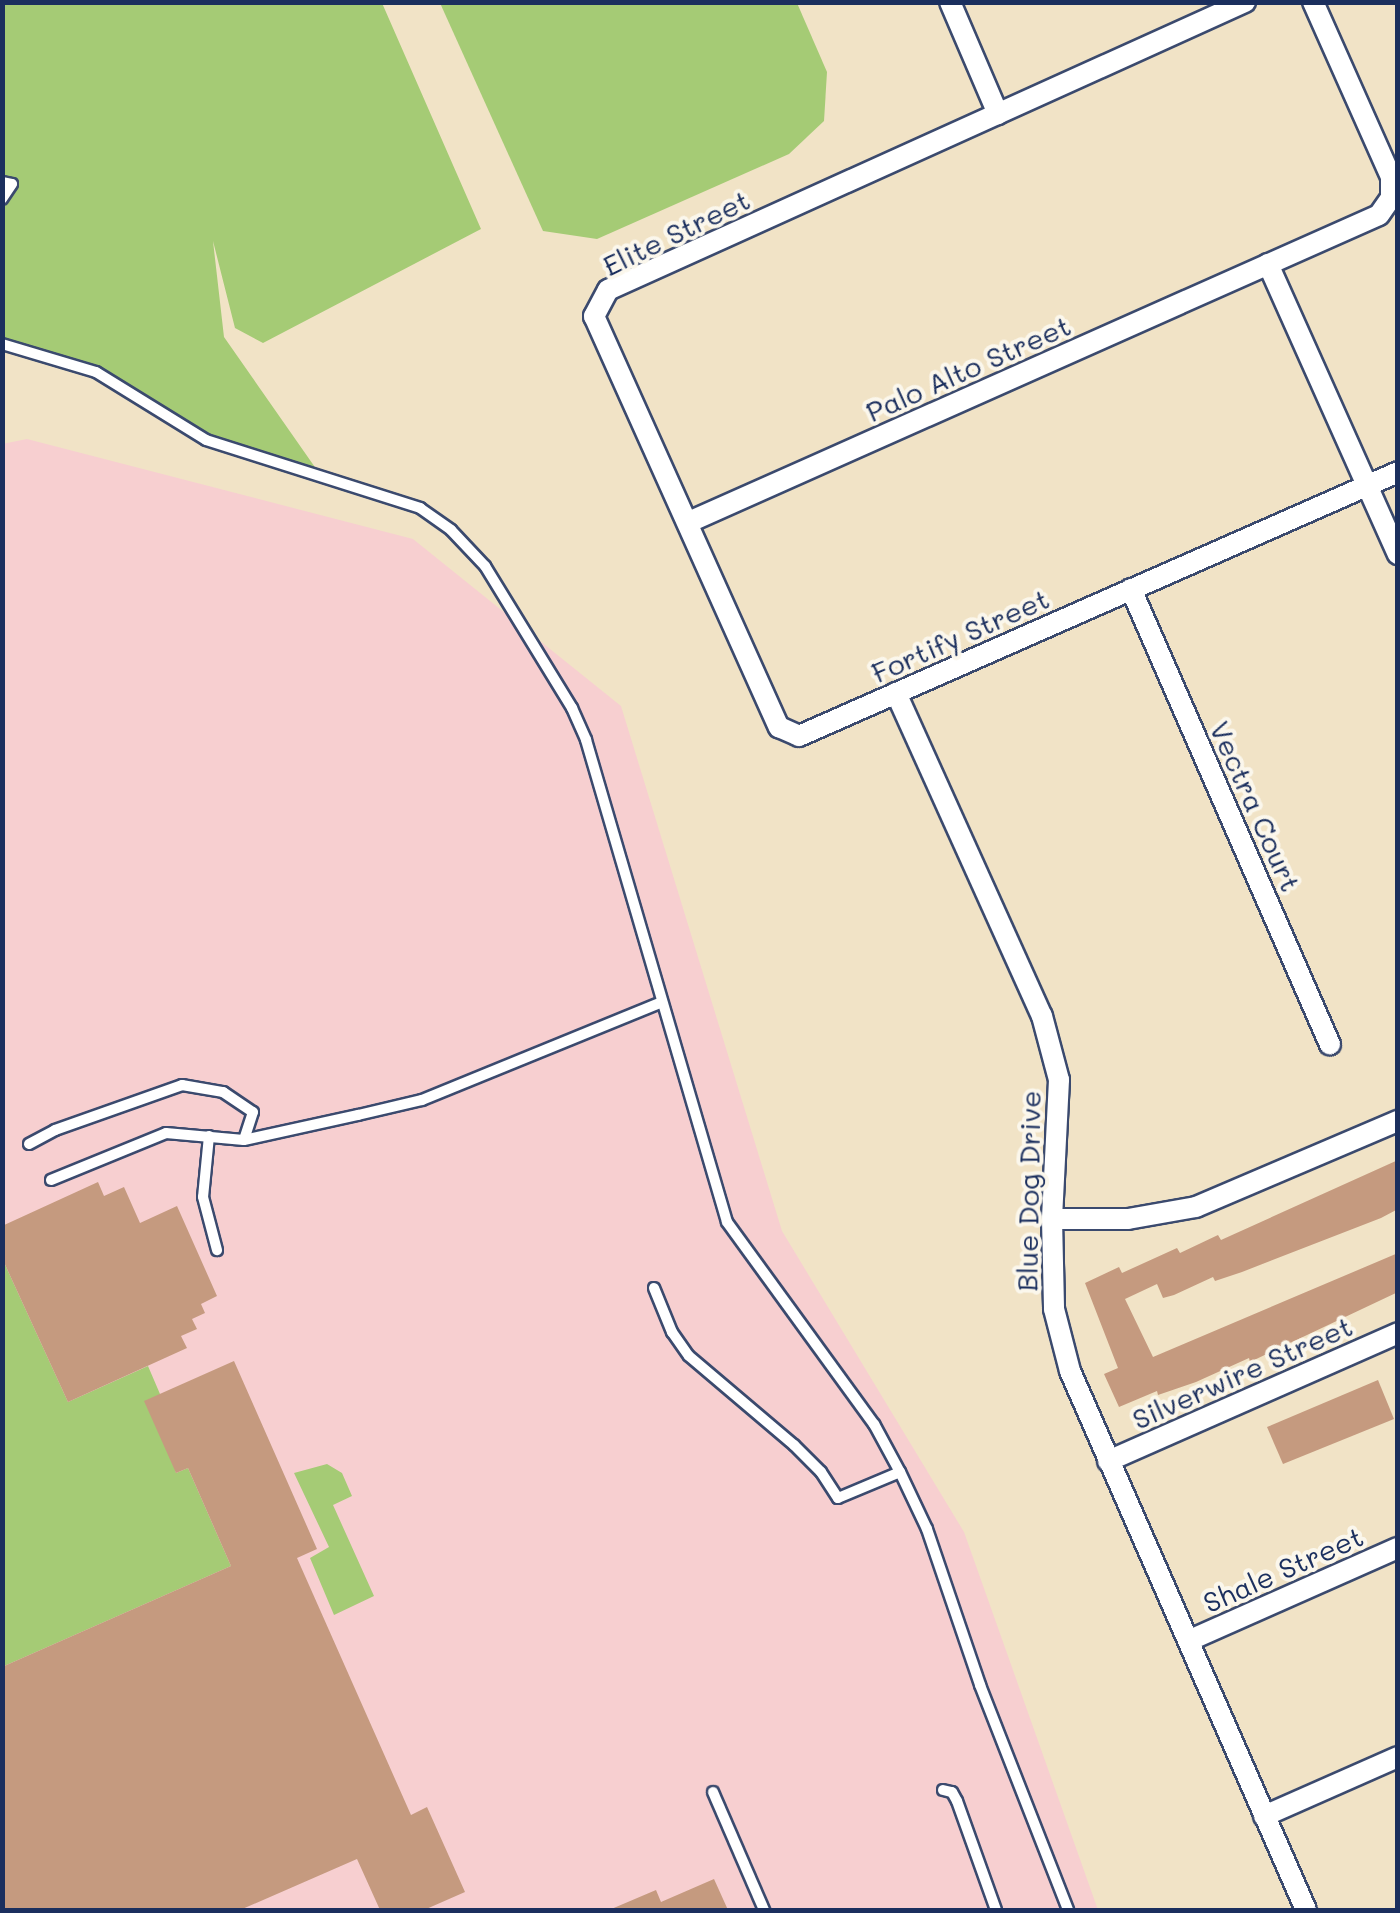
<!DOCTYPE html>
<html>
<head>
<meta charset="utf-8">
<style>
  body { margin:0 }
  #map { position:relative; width:1400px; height:1913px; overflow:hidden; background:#f1e3c6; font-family:Mali,sans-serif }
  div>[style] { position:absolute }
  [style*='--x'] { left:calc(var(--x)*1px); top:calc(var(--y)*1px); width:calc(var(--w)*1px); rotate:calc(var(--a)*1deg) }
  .built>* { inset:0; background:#f7cfd0 }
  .green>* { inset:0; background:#a5cb75 }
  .building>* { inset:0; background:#c59a7f }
  .roads { filter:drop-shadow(2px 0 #3b4a6e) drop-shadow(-2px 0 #3b4a6e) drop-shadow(0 2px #3b4a6e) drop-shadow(0 -2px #3b4a6e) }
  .service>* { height:10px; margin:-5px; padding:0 5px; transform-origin:5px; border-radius:5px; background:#fff }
  .minor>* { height:20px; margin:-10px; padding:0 10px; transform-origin:10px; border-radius:10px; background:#fff }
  span { translate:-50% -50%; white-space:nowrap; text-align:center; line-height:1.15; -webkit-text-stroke:8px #fbf7ec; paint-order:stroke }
  .street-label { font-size:28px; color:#1b2f5e }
  .frame { position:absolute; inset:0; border:5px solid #1b2f5e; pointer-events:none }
</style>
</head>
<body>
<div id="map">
  <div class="built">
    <i style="clip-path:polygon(27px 439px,413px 539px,621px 706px,782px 1231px,964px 1532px,1098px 1910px,3px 1910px,2px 444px)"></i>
  </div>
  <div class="green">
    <i style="clip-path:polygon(3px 3px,382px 3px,481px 229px,263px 343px,235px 328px,213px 241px,224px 337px,319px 473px,206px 440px,96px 372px,3px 344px)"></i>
    <i style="clip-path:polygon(440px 3px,797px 3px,827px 72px,824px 121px,789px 154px,597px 239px,543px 231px)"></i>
    <i style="clip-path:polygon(2px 1258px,68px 1402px,148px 1366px,160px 1394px,176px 1473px,188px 1468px,231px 1566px,2px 1667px)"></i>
    <i style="clip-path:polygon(327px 1464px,342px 1473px,352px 1496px,333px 1505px,374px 1596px,334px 1615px,310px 1558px,329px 1547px,294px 1473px)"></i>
  </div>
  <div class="building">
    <i style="clip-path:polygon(1398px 1160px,1398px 1209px,1381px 1218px,1242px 1272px,1215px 1281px,1213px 1277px,1174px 1295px,1163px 1298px,1157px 1284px,1125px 1299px,1153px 1357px,1398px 1253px,1398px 1292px,1250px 1362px,1249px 1358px,1196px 1382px,1158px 1395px,1157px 1391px,1119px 1407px,1104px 1374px,1118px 1368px,1085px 1283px,1119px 1267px,1122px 1273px,1177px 1248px,1180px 1253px,1218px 1235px,1221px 1240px)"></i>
    <i style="clip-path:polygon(98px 1182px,104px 1196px,124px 1187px,140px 1223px,177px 1206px,217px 1296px,201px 1304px,205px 1313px,192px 1319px,197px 1329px,181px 1336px,187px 1348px,68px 1402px,2px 1258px,2px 1226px)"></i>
    <i style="clip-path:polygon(234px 1361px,317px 1549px,297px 1558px,411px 1815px,427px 1807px,465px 1892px,424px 1910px,380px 1910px,357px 1859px,240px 1910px,2px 1910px,2px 1667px,231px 1566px,188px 1468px,176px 1473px,144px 1401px)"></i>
    <i style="clip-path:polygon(1378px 1380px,1394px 1419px,1283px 1464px,1267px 1427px)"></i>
    <i style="clip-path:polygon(714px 1879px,728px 1910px,609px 1910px,656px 1890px,661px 1902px)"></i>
  </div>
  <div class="roads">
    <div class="service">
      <i style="--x:2;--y:182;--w:10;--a:11"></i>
      <i style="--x:12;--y:184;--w:18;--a:124"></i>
      <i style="--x:2;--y:344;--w:98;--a:16.6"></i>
      <i style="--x:96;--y:372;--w:129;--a:31.7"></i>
      <i style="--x:206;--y:440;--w:225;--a:17.6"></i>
      <i style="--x:420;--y:508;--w:38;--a:35"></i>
      <i style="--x:451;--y:530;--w:50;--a:46.6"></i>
      <i style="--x:485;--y:566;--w:167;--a:58.5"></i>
      <i style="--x:572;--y:708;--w:35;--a:66"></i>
      <i style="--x:586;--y:740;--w:502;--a:73.69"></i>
      <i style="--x:727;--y:1222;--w:250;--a:54"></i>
      <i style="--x:874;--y:1424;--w:55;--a:61.6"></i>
      <i style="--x:900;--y:1472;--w:63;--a:64.7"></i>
      <i style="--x:927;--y:1529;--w:165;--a:71.2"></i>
      <i style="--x:980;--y:1685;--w:242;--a:68.6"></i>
      <i style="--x:209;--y:1136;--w:61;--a:95.6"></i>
      <i style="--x:203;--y:1197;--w:55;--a:75.2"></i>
      <i style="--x:29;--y:1144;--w:30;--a:-28"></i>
      <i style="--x:55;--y:1130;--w:135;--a:-19.5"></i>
      <i style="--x:182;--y:1085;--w:42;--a:9.7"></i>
      <i style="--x:223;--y:1092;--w:36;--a:34"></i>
      <i style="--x:253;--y:1112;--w:29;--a:108"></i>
      <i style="--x:244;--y:1140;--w:117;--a:-12.4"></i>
      <i style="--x:358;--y:1115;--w:66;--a:-13.2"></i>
      <i style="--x:422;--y:1100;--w:259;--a:-22.2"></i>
      <i style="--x:51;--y:1180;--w:124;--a:-22.2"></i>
      <i style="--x:166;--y:1133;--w:78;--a:5.1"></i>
      <i style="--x:654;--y:1288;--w:48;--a:67.8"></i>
      <i style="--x:672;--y:1332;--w:29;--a:55"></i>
      <i style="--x:689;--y:1356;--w:138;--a:40.3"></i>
      <i style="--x:794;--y:1445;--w:38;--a:45"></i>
      <i style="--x:821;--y:1472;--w:31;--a:57"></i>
      <i style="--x:838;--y:1498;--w:67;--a:-22.8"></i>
      <i style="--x:943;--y:1790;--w:9;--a:13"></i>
      <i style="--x:952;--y:1792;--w:10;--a:61"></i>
      <i style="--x:957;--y:1801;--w:116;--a:70.3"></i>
      <i style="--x:713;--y:1792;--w:129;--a:66.6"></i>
    </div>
    <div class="minor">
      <i style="--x:950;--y:2;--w:122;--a:66.8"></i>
      <i style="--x:1245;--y:2;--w:699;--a:155.67"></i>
      <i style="--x:608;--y:290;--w:30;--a:118"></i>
      <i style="--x:594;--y:316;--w:451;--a:65.8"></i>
      <i style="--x:779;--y:727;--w:22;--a:24"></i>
      <i style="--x:799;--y:736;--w:655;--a:-23.78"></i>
      <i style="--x:1268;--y:264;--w:318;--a:65.9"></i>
      <i style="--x:689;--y:522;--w:755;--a:-23.99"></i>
      <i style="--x:1379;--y:215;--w:21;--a:-55"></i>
      <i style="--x:1391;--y:198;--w:21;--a:-90"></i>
      <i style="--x:1391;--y:177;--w:192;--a:-114"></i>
      <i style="--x:1131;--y:589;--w:497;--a:66.4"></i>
      <i style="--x:896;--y:693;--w:354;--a:65.7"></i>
      <i style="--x:1042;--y:1016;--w:66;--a:75.1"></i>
      <i style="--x:1059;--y:1080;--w:139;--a:92.9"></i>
      <i style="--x:1052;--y:1219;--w:90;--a:88.7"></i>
      <i style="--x:1054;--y:1309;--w:64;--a:75.5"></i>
      <i style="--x:1070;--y:1371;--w:588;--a:66.35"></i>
      <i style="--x:1052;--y:1219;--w:76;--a:0"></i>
      <i style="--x:1128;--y:1219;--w:69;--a:-10"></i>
      <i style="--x:1196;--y:1207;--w:220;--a:-23.1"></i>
      <i style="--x:1108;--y:1461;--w:317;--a:-23.8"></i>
      <i style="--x:1190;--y:1640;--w:227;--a:-23.9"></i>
      <i style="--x:1264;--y:1816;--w:146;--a:-23.8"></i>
    </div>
  </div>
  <div class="street-label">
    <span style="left:676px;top:232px;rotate:-26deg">Elite Street</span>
    <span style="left:968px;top:368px;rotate:-24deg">Palo Alto Street</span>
    <span style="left:960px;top:635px;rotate:-24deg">Fortify Street</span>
    <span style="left:1256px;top:806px;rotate:66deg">Vectra Court</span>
    <span style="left:1028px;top:1191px;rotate:-89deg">Blue Dog Drive</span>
    <span style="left:1242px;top:1372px;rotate:-24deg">Silverwire Street</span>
    <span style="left:1283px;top:1569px;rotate:-24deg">Shale Street</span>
  </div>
  <div class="frame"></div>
</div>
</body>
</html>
